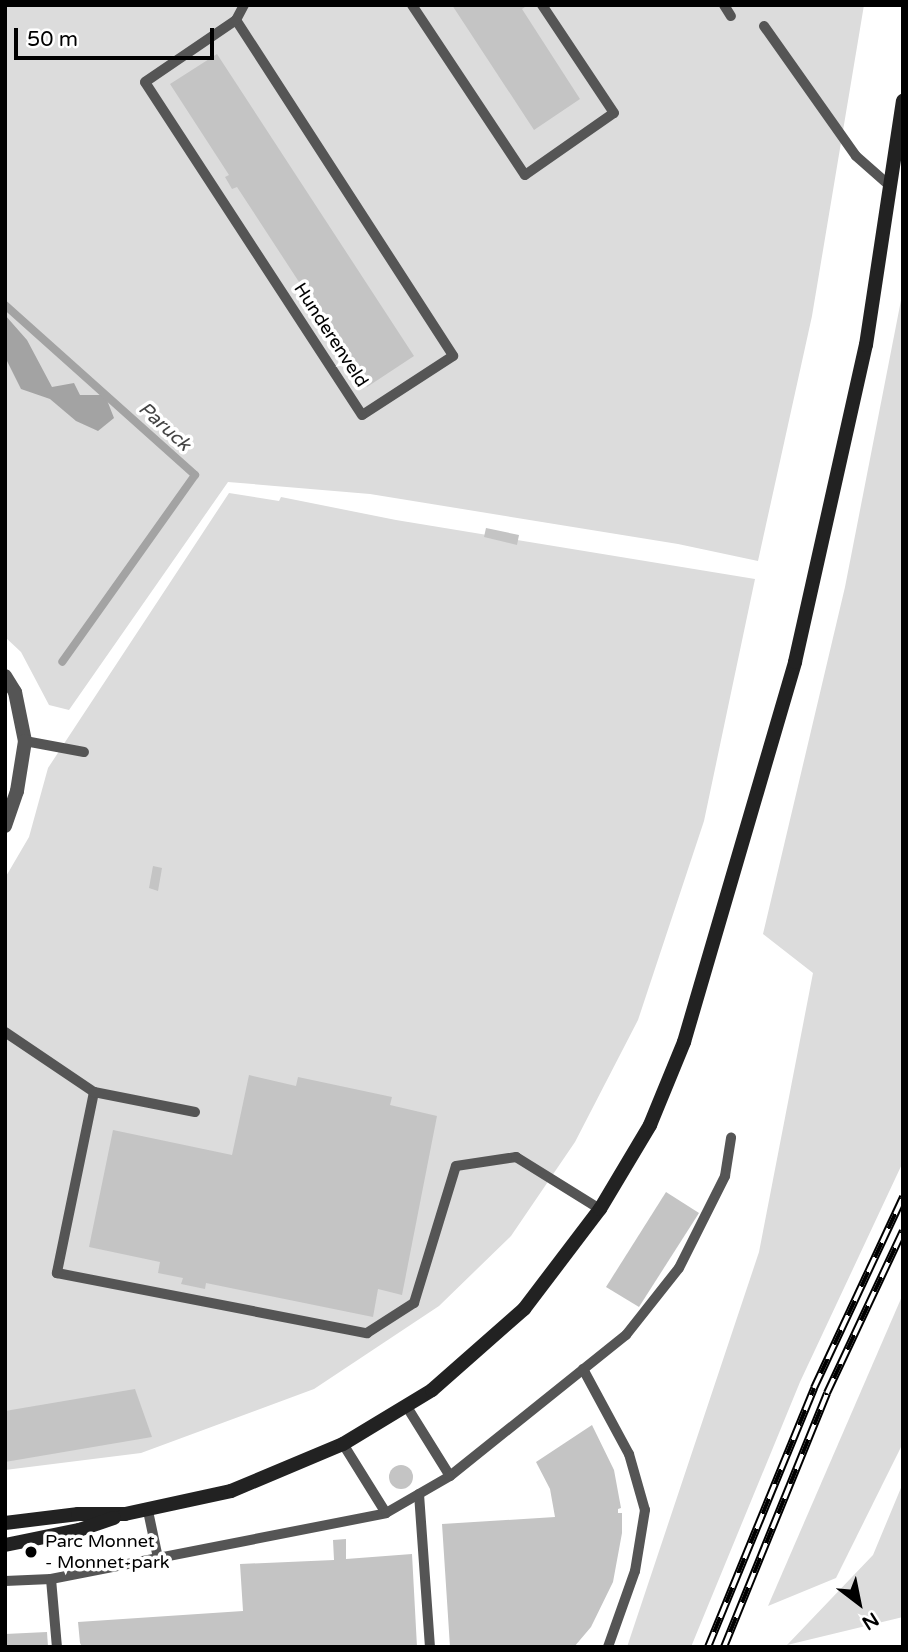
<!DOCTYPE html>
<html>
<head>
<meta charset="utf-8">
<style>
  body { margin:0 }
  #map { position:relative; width:908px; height:1652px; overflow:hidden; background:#fff; font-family:"Varela Round",sans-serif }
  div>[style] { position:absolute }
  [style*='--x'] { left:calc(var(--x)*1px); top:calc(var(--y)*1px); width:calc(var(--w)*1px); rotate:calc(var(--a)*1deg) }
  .green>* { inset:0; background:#dcdcdc }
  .water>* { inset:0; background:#a3a3a3 }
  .stream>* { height:8px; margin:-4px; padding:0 4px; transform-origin:4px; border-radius:4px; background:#a3a3a3 }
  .building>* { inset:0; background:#c4c4c4 }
  .round { border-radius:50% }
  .lane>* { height:10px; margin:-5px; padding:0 5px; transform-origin:5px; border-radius:5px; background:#555 }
  .street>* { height:14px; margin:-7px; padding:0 7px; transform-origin:7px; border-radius:7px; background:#555 }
  .secondary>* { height:14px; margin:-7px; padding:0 7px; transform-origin:7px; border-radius:7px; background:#222 }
  .rail>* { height:8px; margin-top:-4px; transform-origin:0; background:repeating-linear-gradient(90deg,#fff 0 16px,#000 0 32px); box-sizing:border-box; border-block:2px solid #000 }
  .dots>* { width:19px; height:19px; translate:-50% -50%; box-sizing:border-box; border:4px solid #fff; border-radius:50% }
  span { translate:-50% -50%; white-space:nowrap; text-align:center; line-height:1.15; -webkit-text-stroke:7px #fff; paint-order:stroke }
  .street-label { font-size:18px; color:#000 }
  .poi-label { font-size:18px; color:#000 }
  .left { translate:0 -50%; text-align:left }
  .water-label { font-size:19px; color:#444; font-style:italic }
  .frame { position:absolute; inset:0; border:7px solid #000; pointer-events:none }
  .north { position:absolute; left:824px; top:1568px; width:70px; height:70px; -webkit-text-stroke:5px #fff; paint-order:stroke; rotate:148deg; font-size:19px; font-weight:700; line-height:28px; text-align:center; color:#000 }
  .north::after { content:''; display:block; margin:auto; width:24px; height:32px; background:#000; clip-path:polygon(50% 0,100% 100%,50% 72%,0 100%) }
  .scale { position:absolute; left:14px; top:28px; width:200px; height:32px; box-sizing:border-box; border:4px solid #000; border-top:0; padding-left:9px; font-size:21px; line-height:24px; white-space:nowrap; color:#000; -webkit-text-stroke:5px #fff; paint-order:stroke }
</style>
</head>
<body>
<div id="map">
  <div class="green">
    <i style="clip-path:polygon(5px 5px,864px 5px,812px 316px,758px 561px,678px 544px,370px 494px,228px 482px,69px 710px,49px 705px,21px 652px,5px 637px)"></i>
    <i style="clip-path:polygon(903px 290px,903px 1162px,800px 1382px,691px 1647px,627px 1647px,759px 1252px,813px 973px,763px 934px,845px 587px)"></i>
    <i style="clip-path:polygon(229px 493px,279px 501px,281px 497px,396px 520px,755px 579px,704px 821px,638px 1020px,575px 1142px,511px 1236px,439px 1306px,314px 1389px,141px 1453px,5px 1470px,5px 878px,29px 837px,48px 768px)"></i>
    <i style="clip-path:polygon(903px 1294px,903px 1443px,836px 1578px,768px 1606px)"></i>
    <i style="clip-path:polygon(903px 1483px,903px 1617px,787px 1645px,873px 1555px)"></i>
  </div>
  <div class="water">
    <i style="clip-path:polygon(5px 315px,27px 340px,52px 387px,74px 383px,80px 395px,105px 395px,114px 418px,98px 431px,76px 421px,50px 399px,21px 389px,5px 357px)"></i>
  </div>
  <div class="stream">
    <i style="--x:5;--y:305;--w:255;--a:41.8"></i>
    <i style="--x:195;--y:475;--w:229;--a:125.4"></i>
  </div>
  <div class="building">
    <i style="clip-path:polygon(452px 5px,528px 5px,522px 9px,580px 99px,534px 130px)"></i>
    <i style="clip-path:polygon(217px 54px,414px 356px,367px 387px,309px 297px,304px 300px,296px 287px,301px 285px,237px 187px,232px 189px,225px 177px,229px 175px,170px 84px)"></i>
    <i style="clip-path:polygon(486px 528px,519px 535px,517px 545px,484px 537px)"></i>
    <i style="clip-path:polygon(153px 866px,162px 868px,158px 891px,149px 888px)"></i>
    <i style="clip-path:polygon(249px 1075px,296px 1086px,298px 1077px,392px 1097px,390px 1105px,437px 1116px,402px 1295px,378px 1289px,373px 1317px,206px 1283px,205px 1289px,181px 1284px,183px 1278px,158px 1273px,160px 1262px,89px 1247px,113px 1130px,232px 1155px)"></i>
    <i style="clip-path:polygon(666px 1192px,699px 1213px,639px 1307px,606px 1287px)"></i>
    <i style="clip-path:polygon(135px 1389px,152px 1437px,5px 1462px,5px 1411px)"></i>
    <i style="clip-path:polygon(592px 1425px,614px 1470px,621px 1508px,618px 1509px,618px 1513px,622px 1513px,622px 1533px,613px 1582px,591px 1627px,574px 1647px,450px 1647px,442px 1524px,555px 1517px,550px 1489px,536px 1462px)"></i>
    <i class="round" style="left:389px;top:1465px;width:24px;height:24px"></i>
    <i style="clip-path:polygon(346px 1539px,346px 1559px,412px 1554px,417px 1647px,82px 1647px,80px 1643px,78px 1622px,243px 1611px,240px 1564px,334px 1560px,333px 1540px)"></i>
    <i style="clip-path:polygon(47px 1632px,48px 1647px,5px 1647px,5px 1634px)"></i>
  </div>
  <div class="lane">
    <i style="--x:412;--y:5;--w:204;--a:56.4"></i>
    <i style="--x:525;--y:175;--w:108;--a:-34.9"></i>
    <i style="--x:614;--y:113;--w:130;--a:-123.7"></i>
    <i style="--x:724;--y:5;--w:13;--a:58"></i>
    <i style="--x:236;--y:20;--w:400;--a:57.1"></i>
    <i style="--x:453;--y:356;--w:108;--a:147"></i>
    <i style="--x:362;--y:415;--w:397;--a:-123.1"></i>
    <i style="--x:145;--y:82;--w:110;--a:-34.3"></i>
    <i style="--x:236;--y:20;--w:17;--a:-62"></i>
    <i style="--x:764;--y:26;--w:159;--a:54.7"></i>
    <i style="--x:856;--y:156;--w:45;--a:41.4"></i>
    <i style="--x:25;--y:741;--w:60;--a:10.6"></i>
    <i style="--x:5;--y:1032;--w:107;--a:34"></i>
    <i style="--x:94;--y:1092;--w:185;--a:101.6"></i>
    <i style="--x:57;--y:1273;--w:316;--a:11"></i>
    <i style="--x:367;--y:1333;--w:56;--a:-32.6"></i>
    <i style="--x:414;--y:1303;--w:143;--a:-73"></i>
    <i style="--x:456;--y:1166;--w:61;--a:-8.5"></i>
    <i style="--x:516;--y:1157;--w:99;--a:31.8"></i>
    <i style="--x:94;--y:1092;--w:103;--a:11.2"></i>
    <i style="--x:583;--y:1369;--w:97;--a:61.6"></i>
    <i style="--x:629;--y:1454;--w:58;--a:74.1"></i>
    <i style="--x:645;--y:1510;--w:62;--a:99.3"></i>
    <i style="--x:635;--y:1571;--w:81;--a:109.6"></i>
    <i style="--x:407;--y:1407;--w:81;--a:58.1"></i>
    <i style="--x:343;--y:1444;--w:81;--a:58.1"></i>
    <i style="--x:419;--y:1494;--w:153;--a:85.9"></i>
    <i style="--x:148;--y:1511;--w:48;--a:78"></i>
    <i style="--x:51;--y:1579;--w:68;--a:85"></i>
    <i style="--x:5;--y:1581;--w:46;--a:-2.5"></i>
    <i style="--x:51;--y:1579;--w:341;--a:-11.1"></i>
    <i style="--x:386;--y:1513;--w:74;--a:-30"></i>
    <i style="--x:450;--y:1476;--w:226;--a:-38.7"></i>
    <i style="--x:626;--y:1335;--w:85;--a:-51.7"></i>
    <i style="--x:679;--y:1268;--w:103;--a:-63.4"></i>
    <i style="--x:725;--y:1176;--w:39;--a:-81"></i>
  </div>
  <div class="street">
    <i style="--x:5;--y:676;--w:19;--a:58"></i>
    <i style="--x:15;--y:692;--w:50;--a:78.5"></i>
    <i style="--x:25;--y:741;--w:51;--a:99.1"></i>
    <i style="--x:17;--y:791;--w:37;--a:109"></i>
  </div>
  <div class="secondary">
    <i style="--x:5;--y:1523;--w:74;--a:-7"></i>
    <i style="--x:78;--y:1514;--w:47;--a:0"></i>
    <i style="--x:125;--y:1514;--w:108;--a:-12.2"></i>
    <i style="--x:231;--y:1491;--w:121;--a:-22.8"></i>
    <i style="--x:343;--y:1444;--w:104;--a:-31.2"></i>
    <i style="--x:432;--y:1390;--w:123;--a:-41.4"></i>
    <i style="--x:524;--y:1309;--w:126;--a:-52.8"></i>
    <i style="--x:600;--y:1209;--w:98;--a:-59.2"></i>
    <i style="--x:650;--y:1125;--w:90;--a:-67.7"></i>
    <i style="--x:684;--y:1042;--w:396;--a:-73.7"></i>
    <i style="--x:795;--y:662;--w:325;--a:-77.4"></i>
    <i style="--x:866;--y:345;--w:247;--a:-81.4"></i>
    <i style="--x:5;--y:1545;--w:76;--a:-11.5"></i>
    <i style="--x:79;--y:1530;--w:37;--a:-19"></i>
  </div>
  <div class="rail">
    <i style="--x:708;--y:1647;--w:280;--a:-67.7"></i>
    <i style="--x:814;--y:1388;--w:211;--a:-65"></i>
    <i style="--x:724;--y:1647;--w:274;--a:-67.9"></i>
    <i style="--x:827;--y:1393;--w:179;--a:-64.9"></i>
  </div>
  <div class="dots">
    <i style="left:31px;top:1552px;background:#000"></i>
  </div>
  <div class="street-label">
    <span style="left:331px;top:335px;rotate:57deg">Hunderenveld</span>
  </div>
  <div class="poi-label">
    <span class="left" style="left:45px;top:1552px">Parc Monnet<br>- Monnet-park</span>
  </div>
  <div class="water-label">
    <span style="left:164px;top:427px;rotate:42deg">Paruck</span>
  </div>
  <div class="frame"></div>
  <div class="north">N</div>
  <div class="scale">50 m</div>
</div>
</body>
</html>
